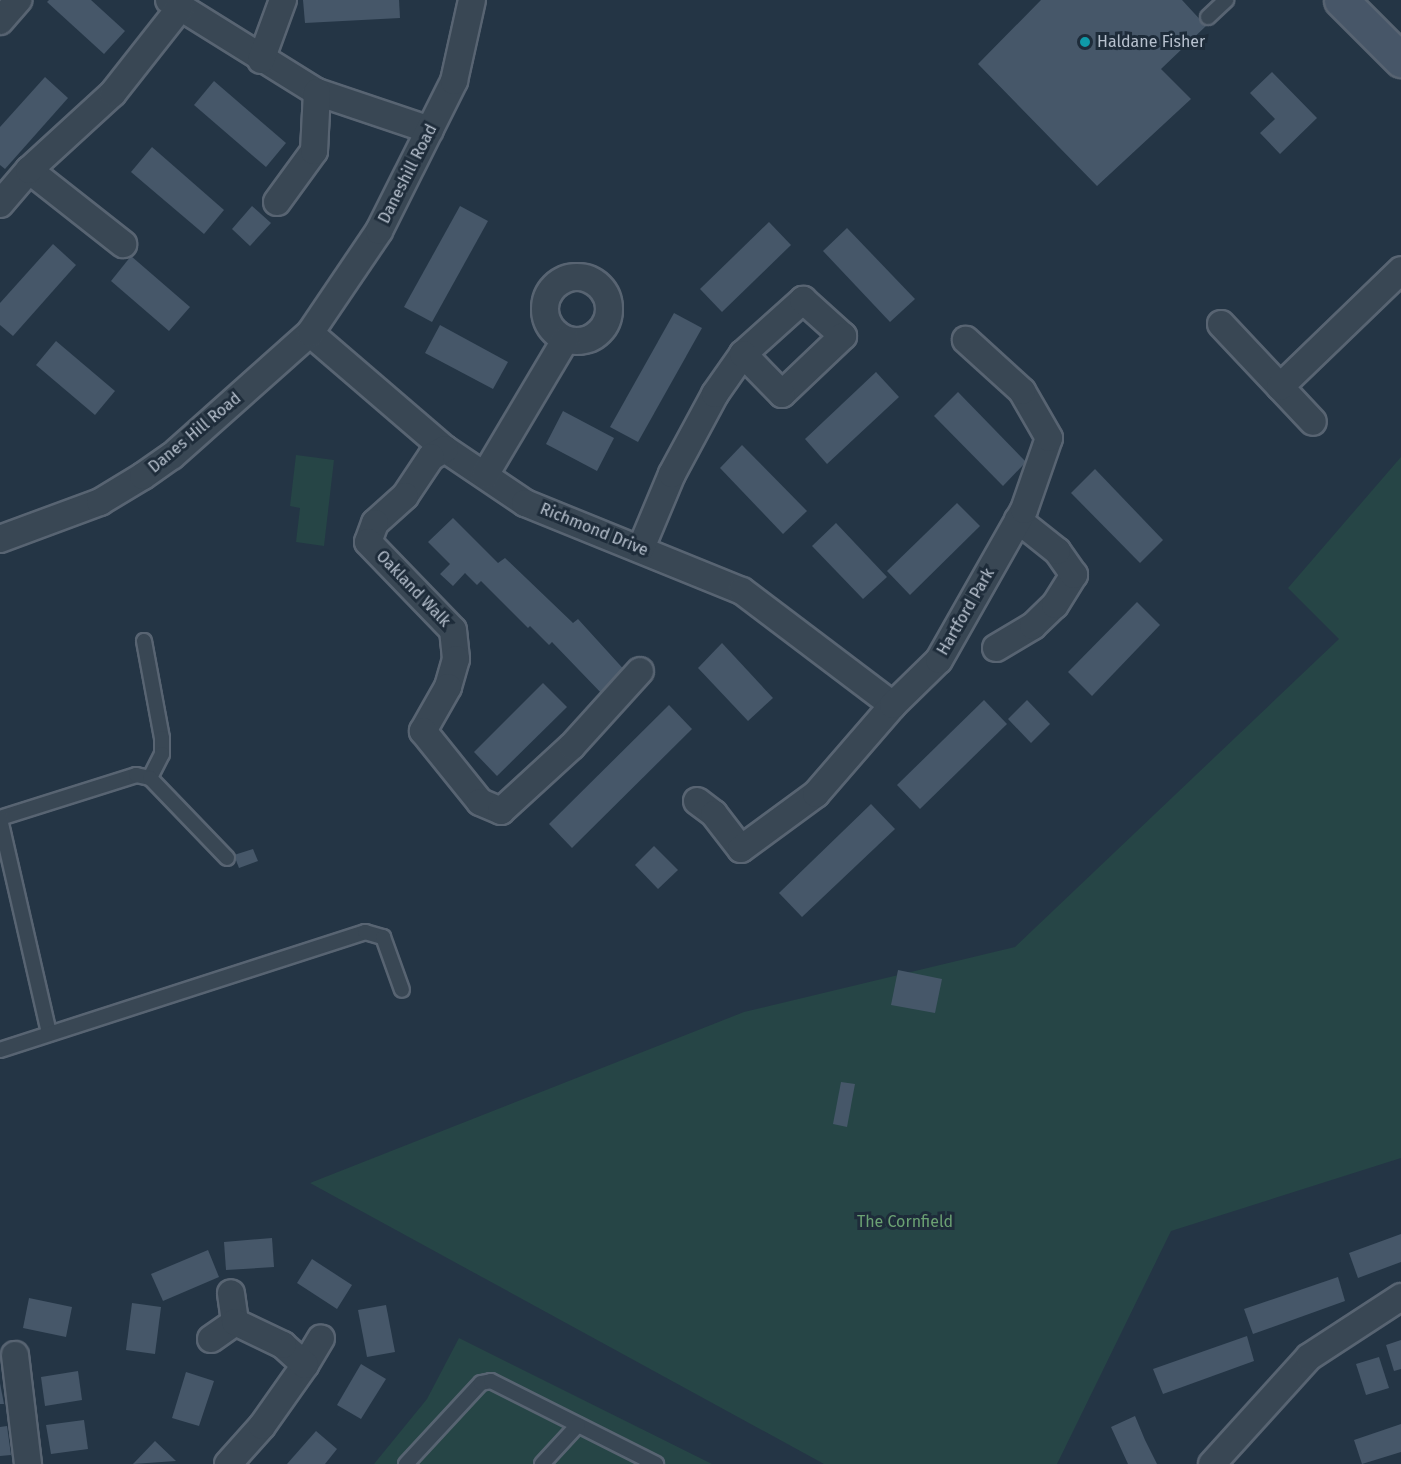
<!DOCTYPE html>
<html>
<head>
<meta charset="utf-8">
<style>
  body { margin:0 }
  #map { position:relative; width:1401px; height:1464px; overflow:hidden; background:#243545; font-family:"Fira Sans",sans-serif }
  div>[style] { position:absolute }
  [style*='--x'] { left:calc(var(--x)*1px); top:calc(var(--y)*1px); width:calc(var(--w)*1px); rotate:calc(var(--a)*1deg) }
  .green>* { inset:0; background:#264546 }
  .building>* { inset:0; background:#465769 }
  .roads { filter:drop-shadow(2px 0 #586472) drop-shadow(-2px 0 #586472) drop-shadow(0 2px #586472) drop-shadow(0 -2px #586472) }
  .service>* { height:14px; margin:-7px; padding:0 7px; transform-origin:7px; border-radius:7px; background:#394754 }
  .minor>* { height:26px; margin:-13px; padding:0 13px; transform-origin:13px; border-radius:13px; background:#394754 }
  .minor>.ring { margin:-13px; padding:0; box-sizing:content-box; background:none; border:26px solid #394754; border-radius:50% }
  .secondary>* { height:33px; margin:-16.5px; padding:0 16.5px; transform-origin:16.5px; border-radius:16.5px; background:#475668 }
  .dots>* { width:16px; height:16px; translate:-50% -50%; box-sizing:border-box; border:3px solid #1e2c3a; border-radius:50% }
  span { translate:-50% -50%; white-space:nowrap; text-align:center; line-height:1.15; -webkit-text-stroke:6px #1e2c3a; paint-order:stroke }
  .poi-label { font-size:16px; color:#b7c1ce }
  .left { translate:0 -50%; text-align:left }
  .street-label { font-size:16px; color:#b7c1ce }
  .park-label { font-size:16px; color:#6ba173 }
</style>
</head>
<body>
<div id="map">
  <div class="green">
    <i style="clip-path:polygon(296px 455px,334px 460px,324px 546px,296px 542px,300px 508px,290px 506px)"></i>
    <i style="clip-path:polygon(1401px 457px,1401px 1158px,1171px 1231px,1057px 1464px,824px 1464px,310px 1183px,744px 1012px,1015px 947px,1339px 639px,1288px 588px)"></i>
    <i style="clip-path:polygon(459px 1338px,712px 1464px,374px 1464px,427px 1399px)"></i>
  </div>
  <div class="building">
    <i style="clip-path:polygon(49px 0,91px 0,125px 31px,104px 54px,47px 2px)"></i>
    <i style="clip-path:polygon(303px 0,399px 0,400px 18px,305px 23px)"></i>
    <i style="clip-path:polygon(1041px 0,1182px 0,1206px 26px,1161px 69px,1191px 99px,1097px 186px,978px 64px)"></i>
    <i style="clip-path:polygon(1272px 72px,1317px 118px,1280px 154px,1260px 133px,1275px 119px,1250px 93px)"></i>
    <i style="clip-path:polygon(45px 77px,68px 98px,5px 169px,0 165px,0 127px)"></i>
    <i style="clip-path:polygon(214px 81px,286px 143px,266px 167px,194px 105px)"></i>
    <i style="clip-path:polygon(152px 147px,224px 210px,204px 234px,131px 172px)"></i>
    <i style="clip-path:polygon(252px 206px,271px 223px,250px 246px,232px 229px)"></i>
    <i style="clip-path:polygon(460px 206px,488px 221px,432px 322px,404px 307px)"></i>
    <i style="clip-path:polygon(769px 222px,791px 245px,722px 312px,700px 289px)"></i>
    <i style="clip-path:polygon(847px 228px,915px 299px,890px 322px,823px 251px)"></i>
    <i style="clip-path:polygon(53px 244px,76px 265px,13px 336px,0 325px,0 303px)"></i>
    <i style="clip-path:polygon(131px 256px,190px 307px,169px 331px,111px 281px)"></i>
    <i style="clip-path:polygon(674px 313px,702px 328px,638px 442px,610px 427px)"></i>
    <i style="clip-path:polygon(440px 325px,508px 362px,493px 389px,425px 353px)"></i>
    <i style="clip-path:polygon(56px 341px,115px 391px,95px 415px,36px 365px)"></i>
    <i style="clip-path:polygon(876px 372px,899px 397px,827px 464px,805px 439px)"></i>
    <i style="clip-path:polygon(958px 392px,1026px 462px,1003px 486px,934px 416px)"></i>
    <i style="clip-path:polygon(563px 411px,614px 438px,597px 471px,546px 444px)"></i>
    <i style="clip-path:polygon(742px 445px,807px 511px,783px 534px,720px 468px)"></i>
    <i style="clip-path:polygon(1095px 469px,1163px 540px,1140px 563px,1071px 493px)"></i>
    <i style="clip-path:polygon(957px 503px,980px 526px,910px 595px,887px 571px)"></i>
    <i style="clip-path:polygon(453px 518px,498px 563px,505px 558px,573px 623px,578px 619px,628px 674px,604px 696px,552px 642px,549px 645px,530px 626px,528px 628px,481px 581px,477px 585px,465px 573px,453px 586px,440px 574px,450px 564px,428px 542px)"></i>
    <i style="clip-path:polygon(836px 523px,887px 577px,863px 599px,812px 546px)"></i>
    <i style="clip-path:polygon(1137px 602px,1160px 625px,1092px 696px,1068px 672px)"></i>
    <i style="clip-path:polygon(722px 643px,773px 698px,748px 721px,698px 668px)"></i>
    <i style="clip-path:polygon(543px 683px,567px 707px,497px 776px,474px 752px)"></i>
    <i style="clip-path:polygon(984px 700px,1007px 724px,920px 809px,897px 785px)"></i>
    <i style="clip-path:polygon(1027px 700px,1050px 724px,1031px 743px,1008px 719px)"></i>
    <i style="clip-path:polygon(669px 705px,692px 729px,572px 848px,549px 824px)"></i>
    <i style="clip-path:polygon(871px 804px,895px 829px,802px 917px,779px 893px)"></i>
    <i style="clip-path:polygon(654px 846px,678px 870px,658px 889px,635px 865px)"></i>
    <i style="clip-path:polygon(253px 849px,258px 861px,239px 868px,234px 855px)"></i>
    <i style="clip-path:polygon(898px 970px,942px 979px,935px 1013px,891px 1005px)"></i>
    <i style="clip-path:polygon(841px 1082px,855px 1084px,847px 1127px,833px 1124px)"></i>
    <i style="clip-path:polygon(1401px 1234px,1401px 1262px,1358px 1278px,1349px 1253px)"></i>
    <i style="clip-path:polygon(272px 1238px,274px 1267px,226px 1270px,224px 1242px)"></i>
    <i style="clip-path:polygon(208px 1250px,219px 1277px,163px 1301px,151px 1274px)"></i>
    <i style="clip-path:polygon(312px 1259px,352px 1285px,337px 1309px,297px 1283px)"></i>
    <i style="clip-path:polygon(1338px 1277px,1345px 1301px,1253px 1334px,1244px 1309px)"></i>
    <i style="clip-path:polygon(29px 1298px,72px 1307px,66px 1337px,23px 1328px)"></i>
    <i style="clip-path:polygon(132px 1303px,161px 1307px,155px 1354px,126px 1350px)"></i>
    <i style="clip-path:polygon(386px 1305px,395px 1352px,367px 1357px,358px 1310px)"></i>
    <i style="clip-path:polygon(1247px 1336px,1254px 1361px,1163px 1394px,1153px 1369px)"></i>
    <i style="clip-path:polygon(1401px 1340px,1401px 1369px,1394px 1371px,1386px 1345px)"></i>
    <i style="clip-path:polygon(1379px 1357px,1389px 1388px,1366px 1395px,1356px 1364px)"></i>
    <i style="clip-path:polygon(361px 1364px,386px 1379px,361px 1419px,337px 1405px)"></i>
    <i style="clip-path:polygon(78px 1371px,82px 1400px,45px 1406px,41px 1377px)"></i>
    <i style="clip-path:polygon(186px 1372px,214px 1381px,199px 1426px,172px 1418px)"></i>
    <i style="clip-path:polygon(0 1383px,4px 1404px,0 1404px)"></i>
    <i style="clip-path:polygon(1135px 1416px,1145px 1440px,1157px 1464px,1128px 1464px,1122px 1451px,1111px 1427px)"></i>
    <i style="clip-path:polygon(84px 1420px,88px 1449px,51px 1454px,46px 1425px)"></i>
    <i style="clip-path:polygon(1401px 1424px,1401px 1452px,1362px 1464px,1354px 1440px)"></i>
    <i style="clip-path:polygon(7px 1426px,11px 1455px,0 1456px,0 1427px)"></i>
    <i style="clip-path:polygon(316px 1431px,337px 1449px,325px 1464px,287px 1464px)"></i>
    <i style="clip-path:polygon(155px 1441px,176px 1461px,133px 1464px)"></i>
  </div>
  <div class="roads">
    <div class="service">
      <i style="--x:1208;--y:17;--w:25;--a:-43"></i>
      <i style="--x:144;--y:641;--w:99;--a:79.5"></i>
      <i style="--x:162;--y:738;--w:16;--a:90"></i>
      <i style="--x:162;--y:754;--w:27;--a:117"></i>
      <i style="--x:0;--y:818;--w:143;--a:-17.5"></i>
      <i style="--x:136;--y:775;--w:14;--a:12"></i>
      <i style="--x:150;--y:778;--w:111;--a:46.1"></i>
      <i style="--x:0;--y:819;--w:220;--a:77.1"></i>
      <i style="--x:0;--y:1050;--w:384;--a:-17.9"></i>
      <i style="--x:365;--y:932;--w:19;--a:16"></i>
      <i style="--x:383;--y:937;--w:56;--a:70.3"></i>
      <i style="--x:406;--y:1464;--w:110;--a:-47.2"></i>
      <i style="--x:481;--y:1383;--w:10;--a:-11"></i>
      <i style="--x:491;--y:1381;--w:185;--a:26.7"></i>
      <i style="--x:542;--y:1464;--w:53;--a:-47.3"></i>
    </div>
    <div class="minor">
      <i style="--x:169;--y:0;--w:174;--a:31.9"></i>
      <i style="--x:317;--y:92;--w:119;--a:18.6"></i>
      <i style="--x:0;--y:21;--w:28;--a:-49"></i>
      <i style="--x:261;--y:60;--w:64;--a:-69.9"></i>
      <i style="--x:29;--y:170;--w:120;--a:38.2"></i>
      <i style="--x:277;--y:202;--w:63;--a:-54"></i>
      <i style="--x:314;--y:151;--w:59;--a:-87.1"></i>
      <i style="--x:0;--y:204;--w:45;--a:-49.5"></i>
      <i style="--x:29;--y:170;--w:114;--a:-42.5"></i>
      <i style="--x:113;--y:93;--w:108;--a:-51.8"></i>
      <i class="ring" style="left:545px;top:277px;width:38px;height:38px"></i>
      <i style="--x:1221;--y:324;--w:134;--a:46.8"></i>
      <i style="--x:310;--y:333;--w:178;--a:40.7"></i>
      <i style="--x:445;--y:449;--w:97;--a:34"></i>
      <i style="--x:525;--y:503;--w:234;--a:22.1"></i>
      <i style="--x:742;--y:591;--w:189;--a:37.1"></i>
      <i style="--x:1280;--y:387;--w:168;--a:-44"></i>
      <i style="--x:445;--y:449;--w:16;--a:150"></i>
      <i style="--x:431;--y:457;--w:47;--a:123.7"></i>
      <i style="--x:405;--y:496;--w:40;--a:138"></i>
      <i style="--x:375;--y:523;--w:20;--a:110"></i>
      <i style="--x:368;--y:542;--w:122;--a:46"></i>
      <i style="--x:453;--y:630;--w:29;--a:84"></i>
      <i style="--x:456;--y:659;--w:29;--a:106"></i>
      <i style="--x:448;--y:687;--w:51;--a:119.6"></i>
      <i style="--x:423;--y:731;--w:91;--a:51.2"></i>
      <i style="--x:480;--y:802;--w:23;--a:23"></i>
      <i style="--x:501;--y:811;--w:96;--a:-42.5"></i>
      <i style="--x:572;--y:746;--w:101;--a:-47.8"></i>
      <i style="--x:485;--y:475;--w:157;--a:-59.3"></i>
      <i style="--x:0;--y:539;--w:107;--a:-20.3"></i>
      <i style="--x:100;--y:502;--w:50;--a:-31.2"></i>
      <i style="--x:143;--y:476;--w:35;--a:-35"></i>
      <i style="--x:172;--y:456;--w:185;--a:-41.7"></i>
      <i style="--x:310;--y:333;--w:123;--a:-55.9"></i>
      <i style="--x:379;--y:231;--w:168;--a:-63.4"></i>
      <i style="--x:454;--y:81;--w:83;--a:-77.5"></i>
      <i style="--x:641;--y:548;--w:80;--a:-67.3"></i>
      <i style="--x:672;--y:474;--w:91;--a:-61.7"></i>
      <i style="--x:715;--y:394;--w:49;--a:-55"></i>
      <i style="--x:743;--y:354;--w:81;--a:-42"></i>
      <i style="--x:803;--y:300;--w:54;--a:42"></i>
      <i style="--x:843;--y:336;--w:84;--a:136.4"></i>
      <i style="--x:782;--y:394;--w:56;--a:-134.3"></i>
      <i style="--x:996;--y:648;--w:43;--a:-30.7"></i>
      <i style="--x:1033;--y:626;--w:30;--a:-44"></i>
      <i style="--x:1055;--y:605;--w:36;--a:-58"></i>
      <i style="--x:1074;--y:575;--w:29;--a:-125"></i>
      <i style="--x:1057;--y:551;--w:50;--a:-141.5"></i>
      <i style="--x:697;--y:801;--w:21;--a:37"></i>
      <i style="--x:714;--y:814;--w:44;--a:52.4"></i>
      <i style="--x:741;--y:849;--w:93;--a:-36.3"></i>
      <i style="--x:816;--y:794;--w:118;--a:-49.1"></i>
      <i style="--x:893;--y:705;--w:64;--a:-44.4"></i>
      <i style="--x:939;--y:660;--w:172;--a:-60.5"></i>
      <i style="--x:1024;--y:510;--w:76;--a:-70.9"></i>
      <i style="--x:1049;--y:438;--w:54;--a:-119.9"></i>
      <i style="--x:1022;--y:391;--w:76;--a:-137.7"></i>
      <i style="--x:211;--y:1339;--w:29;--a:-35"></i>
      <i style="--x:235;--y:1322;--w:29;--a:-98"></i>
      <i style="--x:15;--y:1355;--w:110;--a:83.2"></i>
      <i style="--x:305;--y:1365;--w:31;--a:-59"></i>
      <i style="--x:228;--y:1464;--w:51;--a:-48.2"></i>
      <i style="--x:262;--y:1426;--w:75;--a:-54.8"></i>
      <i style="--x:305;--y:1365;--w:30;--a:-138"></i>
      <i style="--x:283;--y:1345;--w:53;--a:-154.4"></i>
      <i style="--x:1212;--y:1464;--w:144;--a:-47.8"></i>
      <i style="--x:1309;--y:1357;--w:110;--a:-33.1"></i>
    </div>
    <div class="secondary">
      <i style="--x:1341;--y:0;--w:85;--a:45"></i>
    </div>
  </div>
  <div class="dots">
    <i style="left:1085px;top:42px;background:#0f9aa8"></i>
  </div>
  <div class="poi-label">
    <span class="left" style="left:1097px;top:42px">Haldane Fisher</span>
  </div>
  <div class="street-label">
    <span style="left:408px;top:174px;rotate:-63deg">Daneshill Road</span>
    <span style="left:195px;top:433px;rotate:-40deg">Danes Hill Road</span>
    <span style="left:594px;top:530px;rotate:22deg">Richmond Drive</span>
    <span style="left:413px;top:589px;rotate:46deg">Oakland Walk</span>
    <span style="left:966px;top:612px;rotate:-60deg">Hartford Park</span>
  </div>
  <div class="park-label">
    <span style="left:905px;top:1222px">The Cornfield</span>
  </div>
</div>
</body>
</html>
